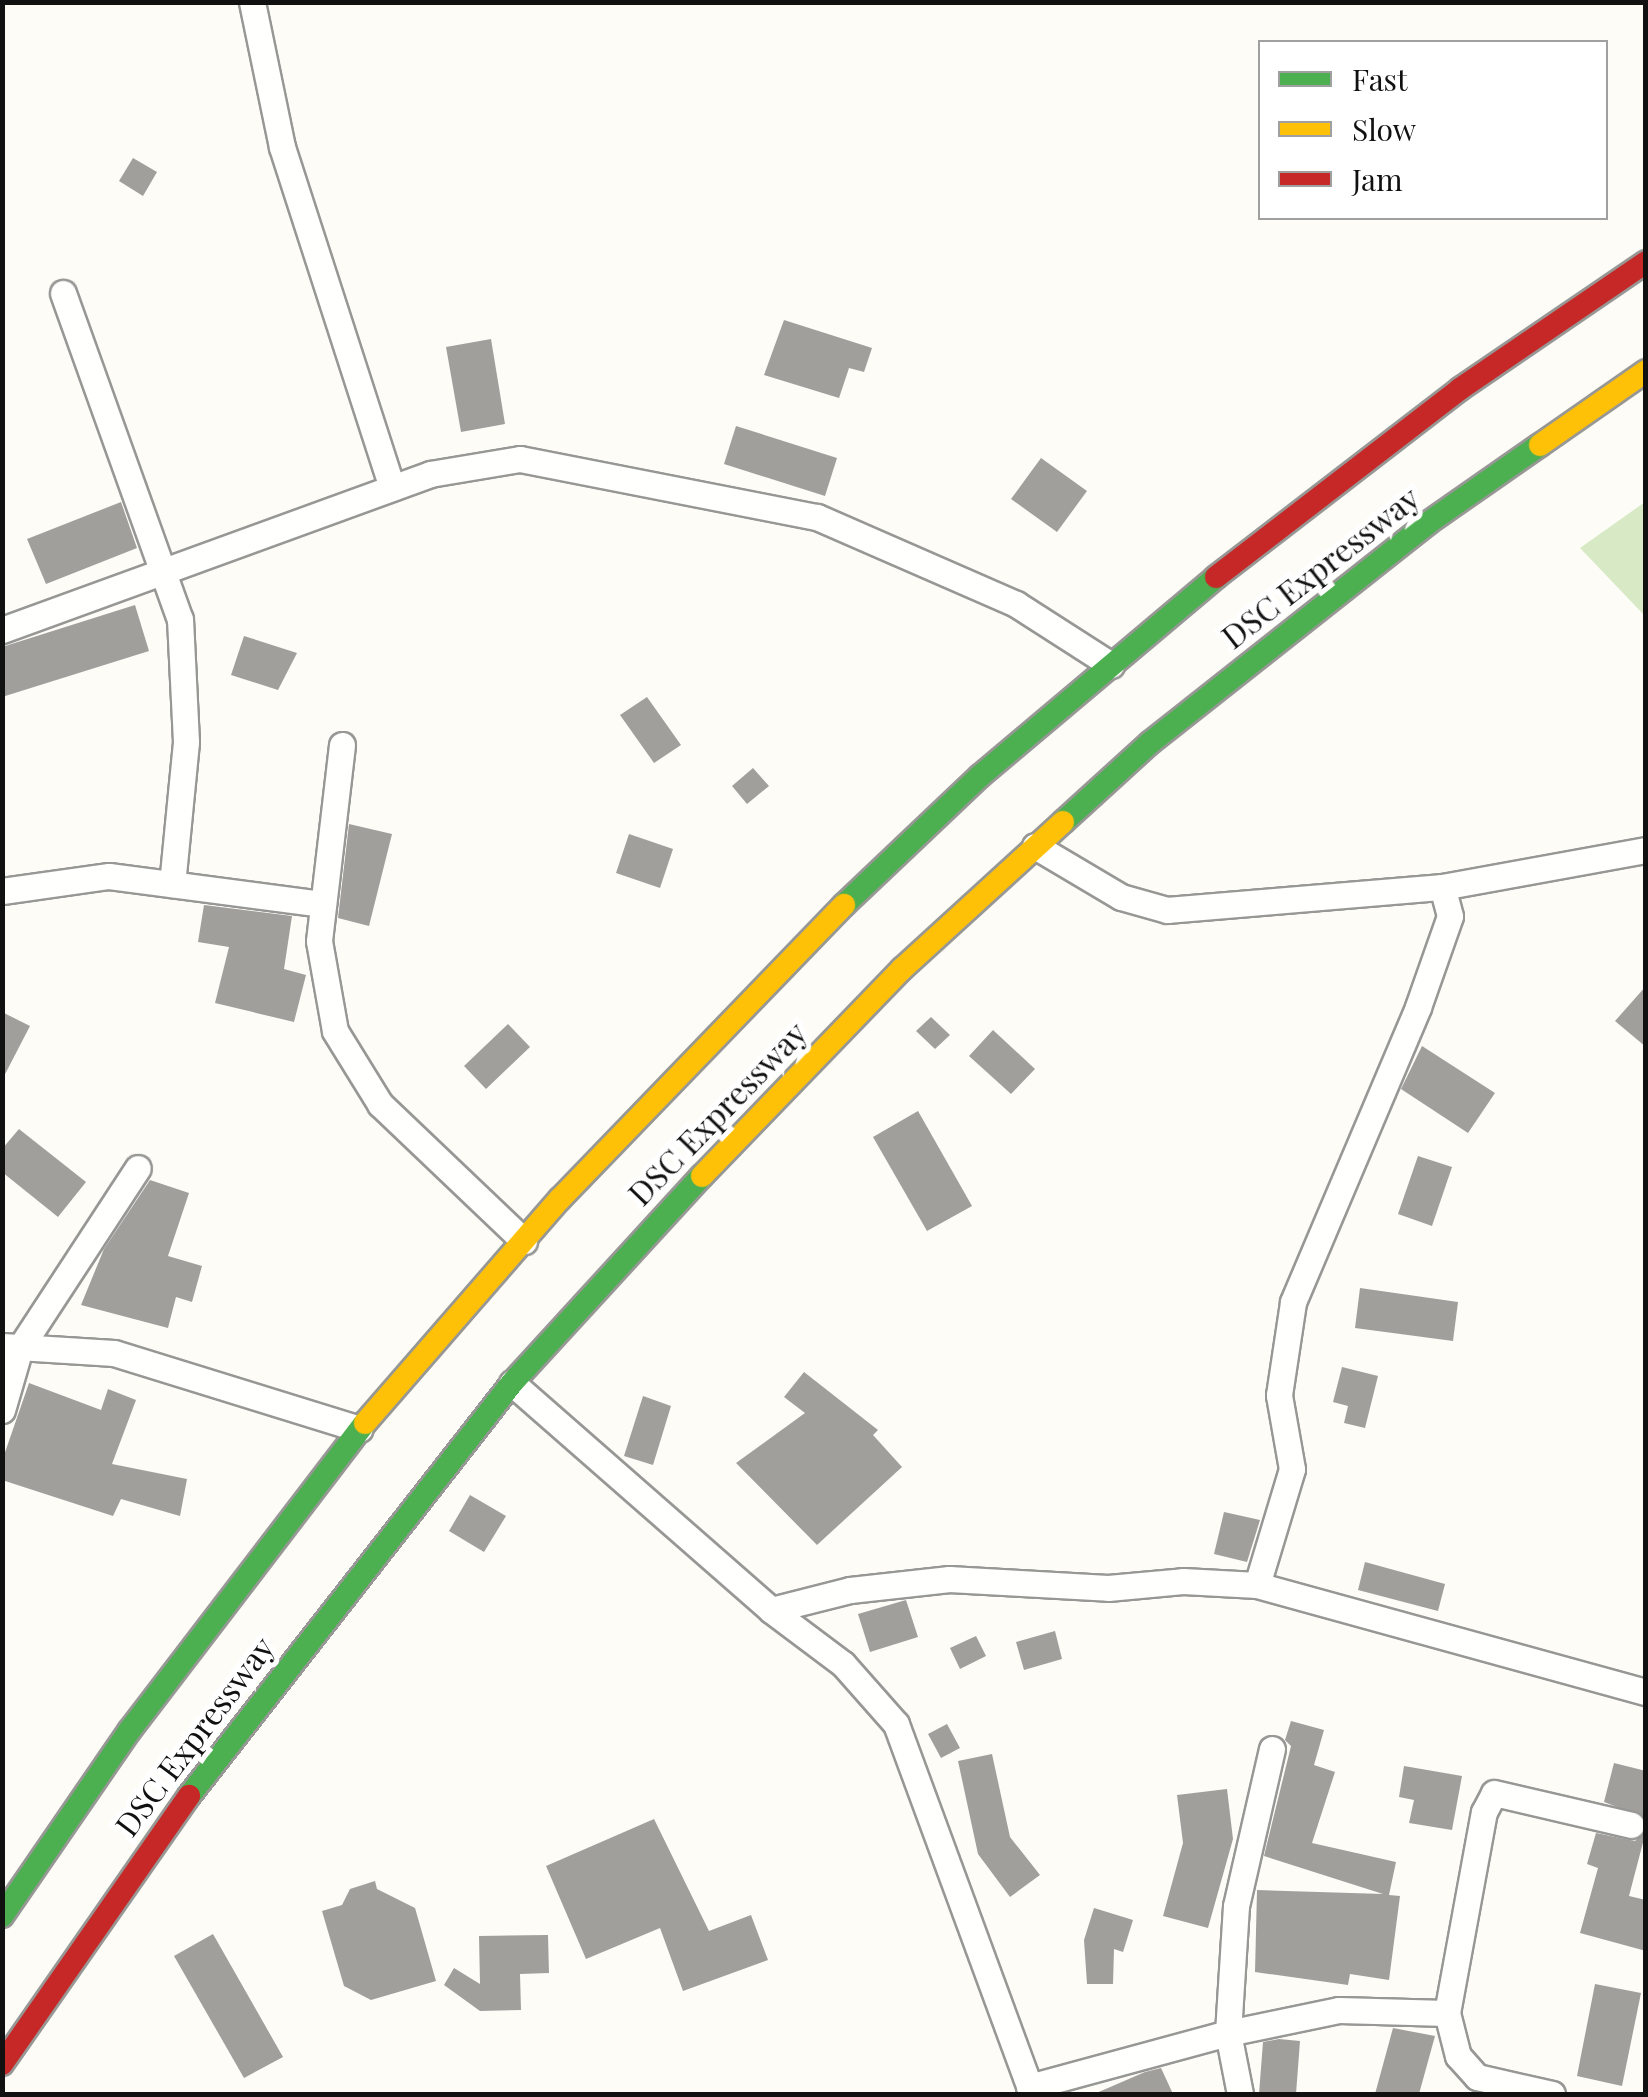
<!DOCTYPE html>
<html>
<head>
<meta charset="utf-8">
<style>
  body { margin:0 }
  #map { position:relative; width:1648px; height:2097px; overflow:hidden; background:#fdfcf7; font-family:"Playfair Display",serif }
  div>[style] { position:absolute }
  [style*='--x'] { left:calc(var(--x)*1px); top:calc(var(--y)*1px); width:calc(var(--w)*1px); rotate:calc(var(--a)*1deg) }
  .forest>* { inset:0; background:#d8eac5 }
  .building>* { inset:0; background:#a19f9c }
  .roads { filter:drop-shadow(2px 0 #979795) drop-shadow(-2px 0 #979795) drop-shadow(0 2px #979795) drop-shadow(0 -2px #979795) }
  .street>* { height:25px; margin:-12.5px; padding:0 12.5px; transform-origin:12.5px; border-radius:12.5px; background:#fffffe }
  .fast>* { height:22px; margin:-11px; padding:0 11px; transform-origin:11px; border-radius:11px; background:#4caf50 }
  .slow>* { height:22px; margin:-11px; padding:0 11px; transform-origin:11px; border-radius:11px; background:#ffc107 }
  .jam>* { height:22px; margin:-11px; padding:0 11px; transform-origin:11px; border-radius:11px; background:#c62828 }
  span { translate:-50% -50%; white-space:nowrap; text-align:center; line-height:1.15; -webkit-text-stroke:10px #fff; paint-order:stroke }
  .street-label { font-size:32px; color:#111 }
  .frame { position:absolute; inset:0; border:5px solid #111; pointer-events:none }
  .legend { position:absolute; left:1258px; top:40px; width:350px; height:180px; box-sizing:border-box; background:#fff; border:2px solid #a0a0a0; margin:0; padding:12px 18px; list-style:none; font-size:30px; color:#111 }
  .legend li { display:flex; align-items:center; gap:20px; height:50px }
  .legend b { width:50px; border:2px solid #a0a0a0 }
</style>
</head>
<body>
<div id="map">
  <div class="forest">
    <i style="clip-path:polygon(1645px 502px,1645px 616px,1580px 548px)"></i>
  </div>
  <div class="building">
    <i style="clip-path:polygon(133px 158px,157px 172px,143px 196px,119px 181px)"></i>
    <i style="clip-path:polygon(784px 320px,872px 348px,864px 372px,849px 368px,839px 398px,764px 375px)"></i>
    <i style="clip-path:polygon(491px 339px,505px 424px,461px 432px,446px 347px)"></i>
    <i style="clip-path:polygon(736px 426px,837px 458px,825px 496px,724px 464px)"></i>
    <i style="clip-path:polygon(1041px 458px,1087px 491px,1057px 532px,1011px 499px)"></i>
    <i style="clip-path:polygon(121px 502px,137px 548px,46px 584px,27px 539px)"></i>
    <i style="clip-path:polygon(135px 605px,149px 651px,2px 697px,2px 647px)"></i>
    <i style="clip-path:polygon(244px 636px,297px 653px,278px 690px,231px 675px)"></i>
    <i style="clip-path:polygon(647px 697px,681px 745px,654px 763px,620px 715px)"></i>
    <i style="clip-path:polygon(753px 768px,769px 786px,747px 804px,732px 786px)"></i>
    <i style="clip-path:polygon(349px 824px,392px 834px,369px 926px,338px 918px)"></i>
    <i style="clip-path:polygon(629px 834px,673px 849px,660px 888px,616px 873px)"></i>
    <i style="clip-path:polygon(204px 905px,292px 916px,284px 969px,306px 975px,294px 1022px,215px 1003px,229px 947px,198px 942px)"></i>
    <i style="clip-path:polygon(1646px 986px,1646px 1047px,1615px 1021px)"></i>
    <i style="clip-path:polygon(2px 1012px,30px 1026px,2px 1080px)"></i>
    <i style="clip-path:polygon(931px 1017px,950px 1035px,935px 1049px,916px 1031px)"></i>
    <i style="clip-path:polygon(508px 1024px,530px 1047px,486px 1089px,464px 1066px)"></i>
    <i style="clip-path:polygon(993px 1030px,1035px 1069px,1011px 1094px,969px 1056px)"></i>
    <i style="clip-path:polygon(1422px 1046px,1495px 1093px,1468px 1133px,1401px 1089px)"></i>
    <i style="clip-path:polygon(918px 1111px,972px 1206px,927px 1231px,873px 1137px)"></i>
    <i style="clip-path:polygon(19px 1129px,86px 1182px,58px 1217px,2px 1172px,2px 1149px)"></i>
    <i style="clip-path:polygon(1418px 1156px,1452px 1167px,1432px 1226px,1398px 1214px)"></i>
    <i style="clip-path:polygon(150px 1180px,189px 1193px,168px 1256px,202px 1266px,192px 1302px,176px 1297px,168px 1328px,81px 1305px,104px 1249px)"></i>
    <i style="clip-path:polygon(1360px 1288px,1458px 1302px,1453px 1341px,1355px 1328px)"></i>
    <i style="clip-path:polygon(1342px 1367px,1378px 1376px,1365px 1428px,1344px 1423px,1348px 1406px,1333px 1402px)"></i>
    <i style="clip-path:polygon(804px 1372px,878px 1430px,873px 1435px,902px 1467px,817px 1545px,736px 1463px,805px 1413px,784px 1397px)"></i>
    <i style="clip-path:polygon(29px 1383px,101px 1410px,108px 1389px,136px 1400px,112px 1464px,187px 1479px,180px 1516px,121px 1499px,113px 1516px,2px 1480px,2px 1461px)"></i>
    <i style="clip-path:polygon(643px 1396px,671px 1406px,653px 1465px,624px 1456px)"></i>
    <i style="clip-path:polygon(470px 1495px,506px 1516px,484px 1552px,449px 1531px)"></i>
    <i style="clip-path:polygon(1224px 1512px,1260px 1520px,1247px 1562px,1214px 1554px)"></i>
    <i style="clip-path:polygon(1365px 1562px,1445px 1584px,1438px 1611px,1358px 1590px)"></i>
    <i style="clip-path:polygon(906px 1600px,918px 1637px,870px 1652px,858px 1614px)"></i>
    <i style="clip-path:polygon(1055px 1631px,1062px 1659px,1024px 1670px,1016px 1642px)"></i>
    <i style="clip-path:polygon(976px 1636px,986px 1656px,960px 1669px,950px 1648px)"></i>
    <i style="clip-path:polygon(1291px 1721px,1324px 1730px,1314px 1765px,1335px 1772px,1312px 1843px,1396px 1862px,1389px 1895px,1400px 1896px,1389px 1980px,1350px 1974px,1348px 1985px,1255px 1972px,1257px 1890px,1383px 1894px,1264px 1856px,1291px 1746px,1285px 1740px)"></i>
    <i style="clip-path:polygon(947px 1724px,960px 1748px,941px 1758px,928px 1734px)"></i>
    <i style="clip-path:polygon(992px 1754px,1010px 1837px,1040px 1875px,1010px 1897px,978px 1854px,958px 1761px)"></i>
    <i style="clip-path:polygon(1614px 1763px,1646px 1771px,1646px 1818px,1604px 1802px)"></i>
    <i style="clip-path:polygon(1404px 1766px,1462px 1776px,1452px 1830px,1409px 1823px,1414px 1800px,1399px 1797px)"></i>
    <i style="clip-path:polygon(1227px 1789px,1233px 1839px,1208px 1928px,1163px 1916px,1183px 1843px,1177px 1795px)"></i>
    <i style="clip-path:polygon(654px 1819px,709px 1931px,751px 1915px,768px 1960px,683px 1991px,660px 1928px,586px 1959px,546px 1866px)"></i>
    <i style="clip-path:polygon(1646px 1831px,1629px 1896px,1646px 1900px,1646px 1951px,1580px 1933px,1598px 1868px,1587px 1864px,1596px 1833px,1635px 1841px)"></i>
    <i style="clip-path:polygon(375px 1881px,377px 1889px,415px 1908px,436px 1981px,371px 2000px,344px 1986px,322px 1911px,342px 1905px,350px 1889px)"></i>
    <i style="clip-path:polygon(1094px 1908px,1133px 1920px,1123px 1952px,1114px 1949px,1113px 1984px,1087px 1984px,1084px 1940px)"></i>
    <i style="clip-path:polygon(213px 1934px,283px 2057px,244px 2078px,174px 1956px)"></i>
    <i style="clip-path:polygon(548px 1935px,549px 1973px,520px 1974px,521px 2010px,480px 2011px,444px 1985px,454px 1968px,480px 1984px,479px 1936px)"></i>
    <i style="clip-path:polygon(1595px 1984px,1641px 1993px,1622px 2086px,1577px 2076px)"></i>
    <i style="clip-path:polygon(1393px 2028px,1435px 2036px,1419px 2094px,1375px 2094px)"></i>
    <i style="clip-path:polygon(1279px 2039px,1300px 2041px,1296px 2094px,1259px 2094px,1263px 2042px)"></i>
    <i style="clip-path:polygon(1161px 2068px,1173px 2094px,1094px 2094px,1145px 2072px)"></i>
  </div>
  <div class="roads">
    <div class="street">
      <i style="--x:252;--y:2;--w:148;--a:78.3"></i>
      <i style="--x:282;--y:147;--w:358;--a:72.1"></i>
      <i style="--x:63;--y:293;--w:346;--a:70.3"></i>
      <i style="--x:180;--y:619;--w:123;--a:87.2"></i>
      <i style="--x:186;--y:742;--w:143;--a:95.6"></i>
      <i style="--x:2;--y:630;--w:456;--a:-20"></i>
      <i style="--x:430;--y:474;--w:91;--a:-9.5"></i>
      <i style="--x:520;--y:459;--w:303;--a:11.1"></i>
      <i style="--x:817;--y:517;--w:217;--a:23.6"></i>
      <i style="--x:1016;--y:604;--w:113;--a:32.7"></i>
      <i style="--x:342;--y:745;--w:197;--a:96.7"></i>
      <i style="--x:319;--y:941;--w:91;--a:79.9"></i>
      <i style="--x:335;--y:1031;--w:86;--a:58.3"></i>
      <i style="--x:380;--y:1104;--w:199;--a:43.6"></i>
      <i style="--x:1035;--y:846;--w:100;--a:30.7"></i>
      <i style="--x:1121;--y:897;--w:48;--a:15.8"></i>
      <i style="--x:1167;--y:910;--w:276;--a:-4.8"></i>
      <i style="--x:1442;--y:887;--w:207;--a:-10.3"></i>
      <i style="--x:2;--y:891;--w:108;--a:-8"></i>
      <i style="--x:109;--y:876;--w:216;--a:7.5"></i>
      <i style="--x:2;--y:1346;--w:112;--a:3.6"></i>
      <i style="--x:114;--y:1353;--w:257;--a:17.2"></i>
      <i style="--x:512;--y:1383;--w:344;--a:41.2"></i>
      <i style="--x:771;--y:1610;--w:90;--a:36.9"></i>
      <i style="--x:843;--y:1664;--w:80;--a:48.5"></i>
      <i style="--x:896;--y:1724;--w:394;--a:69.8"></i>
      <i style="--x:2;--y:1410;--w:65;--a:-73.8"></i>
      <i style="--x:20;--y:1348;--w:215;--a:-56.8"></i>
      <i style="--x:1257;--y:1585;--w:121;--a:-73.2"></i>
      <i style="--x:1292;--y:1469;--w:75;--a:-100"></i>
      <i style="--x:1279;--y:1395;--w:94;--a:-81.4"></i>
      <i style="--x:1293;--y:1302;--w:320;--a:-67"></i>
      <i style="--x:1418;--y:1007;--w:96;--a:-70.6"></i>
      <i style="--x:1450;--y:916;--w:30;--a:-105"></i>
      <i style="--x:771;--y:1610;--w:81;--a:-14.2"></i>
      <i style="--x:850;--y:1590;--w:100;--a:-6.3"></i>
      <i style="--x:949;--y:1579;--w:159;--a:3.2"></i>
      <i style="--x:1108;--y:1588;--w:75;--a:-5.3"></i>
      <i style="--x:1183;--y:1581;--w:74;--a:3.1"></i>
      <i style="--x:1257;--y:1585;--w:403;--a:15.4"></i>
      <i style="--x:1029;--y:2087;--w:206;--a:-15.2"></i>
      <i style="--x:1228;--y:2033;--w:113;--a:-11.7"></i>
      <i style="--x:1339;--y:2010;--w:108;--a:1.6"></i>
      <i style="--x:1240;--y:2094;--w:62;--a:-101.1"></i>
      <i style="--x:1228;--y:2033;--w:127;--a:-86.4"></i>
      <i style="--x:1236;--y:1906;--w:161;--a:-77.1"></i>
      <i style="--x:1552;--y:2094;--w:77;--a:-167.2"></i>
      <i style="--x:1477;--y:2077;--w:28;--a:-132"></i>
      <i style="--x:1458;--y:2056;--w:44;--a:-104.3"></i>
      <i style="--x:1447;--y:2013;--w:204;--a:-79.6"></i>
      <i style="--x:1484;--y:1812;--w:21;--a:-62"></i>
      <i style="--x:1494;--y:1793;--w:141;--a:13.1"></i>
    </div>
    <div class="fast">
      <i style="--x:1063;--y:822;--w:119;--a:-42.3"></i>
      <i style="--x:1151;--y:742;--w:353;--a:-38.3"></i>
      <i style="--x:1428;--y:523;--w:136;--a:-34.9"></i>
      <i style="--x:844;--y:905;--w:187;--a:-43.5"></i>
      <i style="--x:980;--y:776;--w:309;--a:-40.1"></i>
      <i style="--x:189;--y:1796;--w:524;--a:-51.97"></i>
      <i style="--x:512;--y:1383;--w:281;--a:-47.5"></i>
      <i style="--x:2;--y:1916;--w:226;--a:-55.5"></i>
      <i style="--x:130;--y:1730;--w:387;--a:-52.6"></i>
    </div>
    <div class="slow">
      <i style="--x:1540;--y:445;--w:129;--a:-34.9"></i>
      <i style="--x:702;--y:1176;--w:288;--a:-46"></i>
      <i style="--x:902;--y:969;--w:218;--a:-42.4"></i>
      <i style="--x:365;--y:1423;--w:297;--a:-49"></i>
      <i style="--x:560;--y:1199;--w:409;--a:-46"></i>
    </div>
    <div class="jam">
      <i style="--x:1216;--y:577;--w:308;--a:-37.6"></i>
      <i style="--x:1460;--y:389;--w:225;--a:-34.3"></i>
      <i style="--x:2;--y:2064;--w:327;--a:-55.1"></i>
    </div>
  </div>
  <div class="street-label">
    <span style="left:1320px;top:567px;rotate:-38deg">DSC Expressway</span>
    <span style="left:717px;top:1113px;rotate:-46deg">DSC Expressway</span>
    <span style="left:194px;top:1736px;rotate:-53deg">DSC Expressway</span>
  </div>
  <div class="frame"></div>
  <ul class="legend">
  <li><b style="height:12px;background:#4caf50"></b>Fast</li>
  <li><b style="height:12px;background:#ffc107"></b>Slow</li>
  <li><b style="height:12px;background:#c62828"></b>Jam</li>
  </ul>
</div>
</body>
</html>
